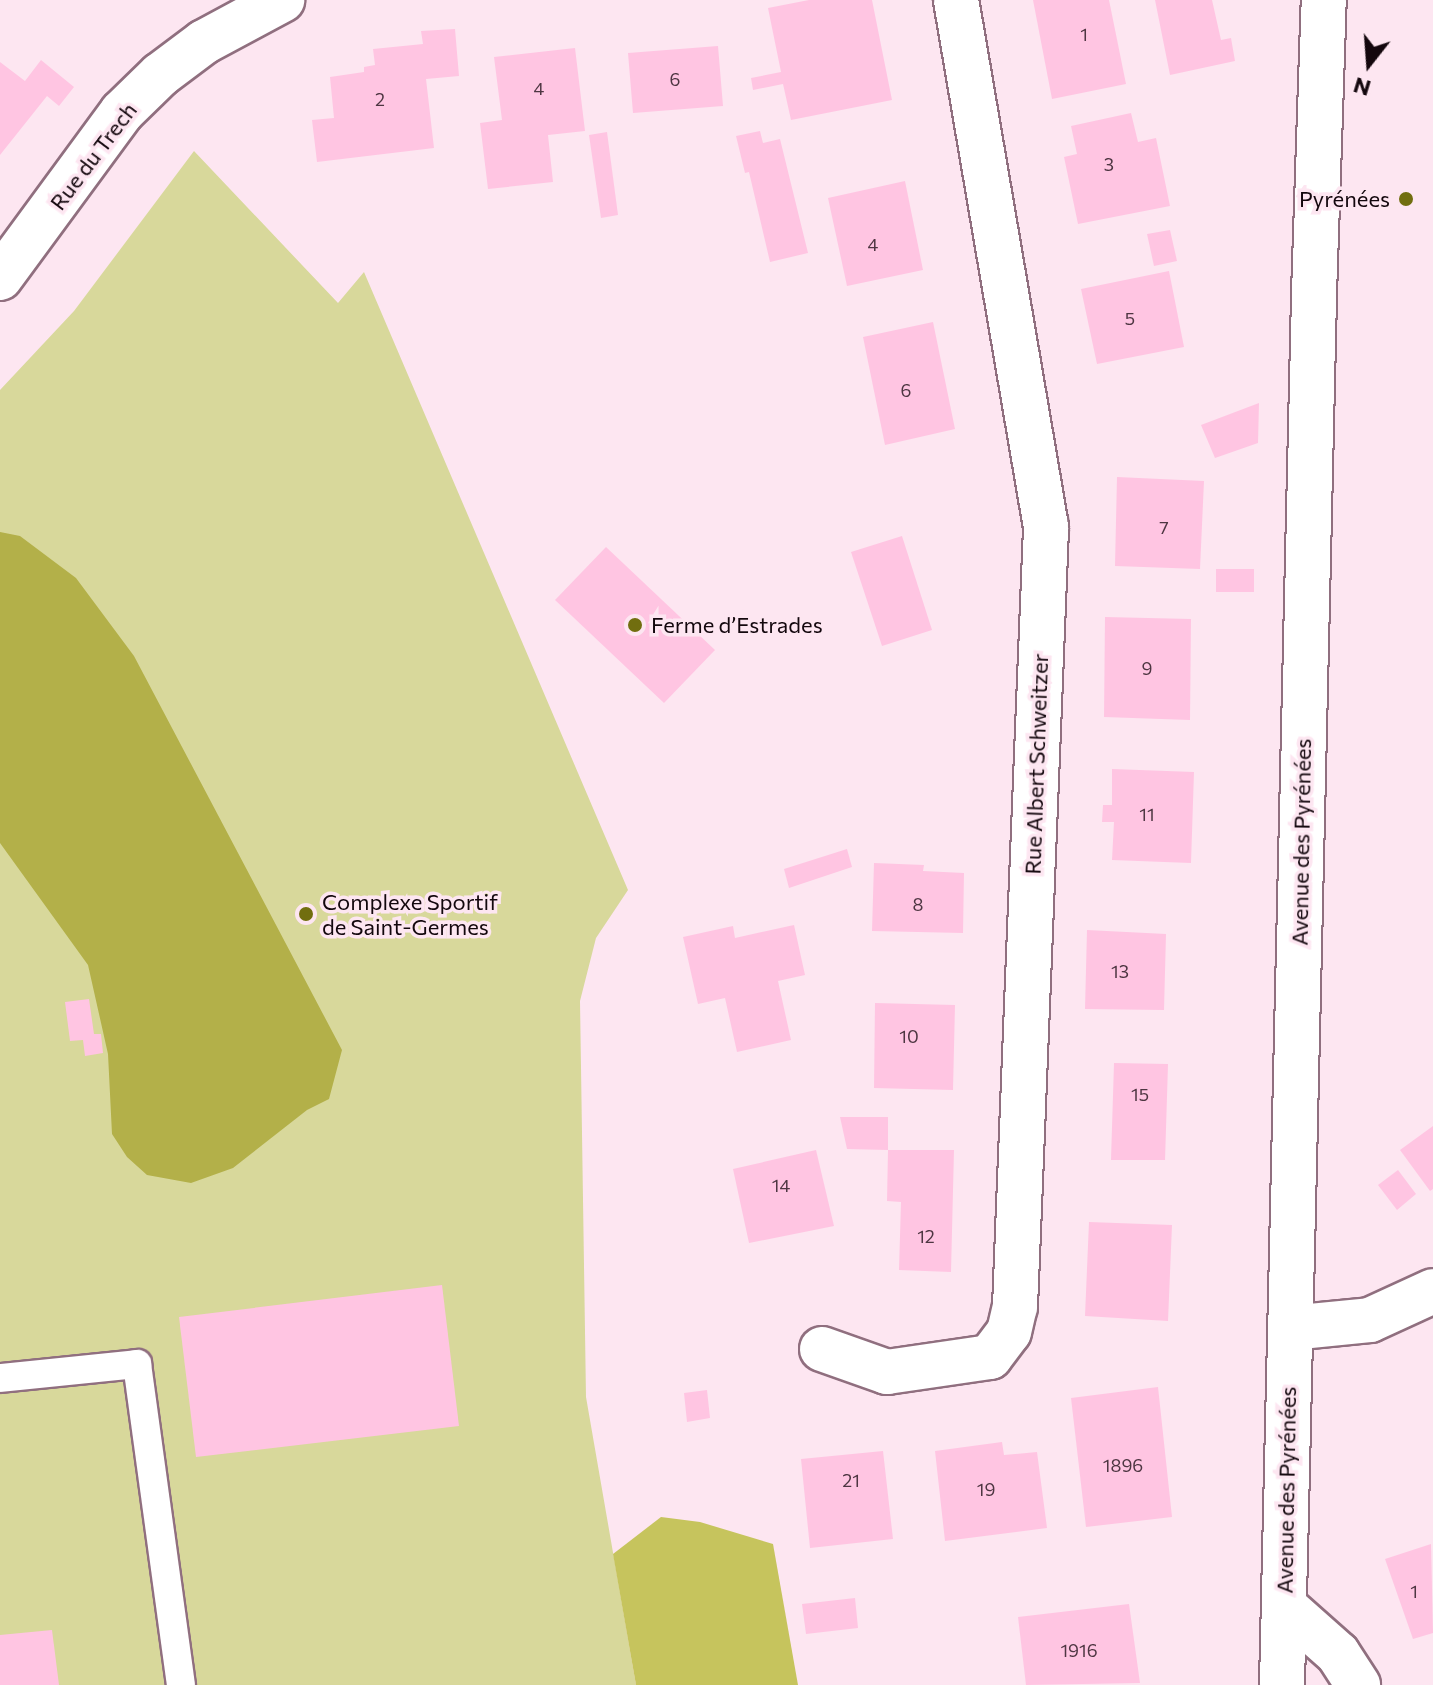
<!DOCTYPE html>
<html>
<head>
<meta charset="utf-8">
<style>
  body { margin:0 }
  #map { position:relative; width:1433px; height:1685px; overflow:hidden; background:#fde6f1; font-family:Commissioner,sans-serif }
  div>[style] { position:absolute }
  [style*='--x'] { left:calc(var(--x)*1px); top:calc(var(--y)*1px); width:calc(var(--w)*1px); rotate:calc(var(--a)*1deg) }
  .green>* { inset:0; background:#d8d89b }
  .forest>* { inset:0; background:#c6c45d }
  .water>* { inset:0; background:#b3b049 }
  .building>* { inset:0; background:#ffc5e2 }
  .roads { filter:drop-shadow(2px 0 #906f7f) drop-shadow(-2px 0 #906f7f) drop-shadow(0 2px #906f7f) drop-shadow(0 -2px #906f7f) }
  .lane>* { height:28px; margin:-14px; padding:0 14px; transform-origin:14px; border-radius:14px; background:#fff }
  .street>* { height:44px; margin:-22px; padding:0 22px; transform-origin:22px; border-radius:22px; background:#fff }
  .secondary>* { height:44px; margin:-22px; padding:0 22px; transform-origin:22px; border-radius:22px; background:#fff }
  .dots>* { width:22px; height:22px; translate:-50% -50%; box-sizing:border-box; border:4px solid #fde6f1; border-radius:50% }
  span { translate:-50% -50%; white-space:nowrap; text-align:center; line-height:1.15; -webkit-text-stroke:7px #fde6f1; paint-order:stroke }
  .number-label { font-size:18px; color:#4e3642 }
  .number-label span { -webkit-text-stroke-width:0 }
  .street-label { font-size:22px; color:#13070d }
  .poi-label { font-size:22px; color:#13070d }
  .right { translate:-100% -50%; text-align:right }
  .left { translate:0 -50%; text-align:left }
  .north { position:absolute; left:1329px; top:24px; width:80px; height:80px; -webkit-text-stroke:6px #fde6f1; paint-order:stroke; rotate:197deg; font-size:22px; font-weight:700; line-height:32px; text-align:center; color:#13070d }
  .north::after { content:''; display:block; margin:auto; width:28px; height:36px; background:#13070d; clip-path:polygon(50% 0,100% 100%,50% 72%,0 100%) }
</style>
</head>
<body>
<div id="map">
  <div class="green">
    <i style="clip-path:polygon(194px 151px,338px 303px,364px 272px,628px 890px,596px 938px,580px 1001px,586px 1397px,636px 1685px,0 1685px,0 390px,74px 311px)"></i>
  </div>
  <div class="forest">
    <i style="clip-path:polygon(661px 1517px,700px 1522px,773px 1544px,798px 1685px,636px 1685px,613px 1554px)"></i>
  </div>
  <div class="water">
    <i style="clip-path:polygon(0 532px,20px 536px,76px 578px,134px 656px,342px 1050px,329px 1099px,307px 1110px,233px 1168px,191px 1183px,147px 1175px,127px 1157px,112px 1134px,108px 1054px,88px 965px,0 843px)"></i>
  </div>
  <div class="building">
    <i style="clip-path:polygon(809px 0,872px 0,892px 100px,791px 120px,783px 84px,753px 90px,751px 78px,781px 72px,768px 8px)"></i>
    <i style="clip-path:polygon(1033px 0,1109px 0,1126px 84px,1052px 99px)"></i>
    <i style="clip-path:polygon(1155px 0,1212px 0,1221px 40px,1231px 38px,1235px 61px,1170px 75px)"></i>
    <i style="clip-path:polygon(455px 29px,459px 76px,426px 79px,434px 148px,317px 162px,312px 120px,334px 118px,330px 77px,364px 72px,364px 67px,375px 65px,373px 49px,423px 44px,421px 31px)"></i>
    <i style="clip-path:polygon(718px 46px,723px 106px,633px 113px,628px 53px)"></i>
    <i style="clip-path:polygon(575px 48px,585px 131px,548px 135px,553px 182px,488px 189px,480px 123px,502px 120px,494px 57px)"></i>
    <i style="clip-path:polygon(41px 60px,74px 87px,59px 106px,47px 96px,0 155px,0 62px,25px 81px)"></i>
    <i style="clip-path:polygon(1131px 113px,1138px 142px,1156px 138px,1170px 206px,1078px 224px,1064px 157px,1077px 154px,1071px 126px)"></i>
    <i style="clip-path:polygon(760px 131px,763px 143px,780px 139px,808px 253px,770px 262px,749px 172px,745px 173px,736px 136px)"></i>
    <i style="clip-path:polygon(607px 132px,618px 215px,601px 218px,589px 135px)"></i>
    <i style="clip-path:polygon(905px 181px,923px 270px,847px 286px,828px 198px)"></i>
    <i style="clip-path:polygon(1170px 230px,1177px 261px,1154px 266px,1147px 234px)"></i>
    <i style="clip-path:polygon(1169px 271px,1184px 347px,1097px 364px,1081px 289px)"></i>
    <i style="clip-path:polygon(933px 322px,955px 429px,885px 445px,863px 337px)"></i>
    <i style="clip-path:polygon(1259px 403px,1258px 443px,1215px 458px,1201px 425px)"></i>
    <i style="clip-path:polygon(1117px 477px,1204px 481px,1200px 569px,1115px 566px)"></i>
    <i style="clip-path:polygon(902px 536px,932px 630px,882px 646px,851px 552px)"></i>
    <i style="clip-path:polygon(606px 547px,715px 650px,664px 703px,555px 600px)"></i>
    <i style="clip-path:polygon(1216px 569px,1254px 569px,1254px 592px,1216px 592px)"></i>
    <i style="clip-path:polygon(1105px 617px,1191px 619px,1190px 720px,1104px 717px)"></i>
    <i style="clip-path:polygon(1112px 769px,1194px 772px,1191px 863px,1112px 860px,1114px 822px,1102px 822px,1103px 805px,1112px 805px)"></i>
    <i style="clip-path:polygon(847px 849px,852px 867px,789px 888px,784px 869px)"></i>
    <i style="clip-path:polygon(874px 863px,924px 865px,923px 871px,964px 873px,963px 933px,872px 931px)"></i>
    <i style="clip-path:polygon(794px 925px,805px 975px,778px 981px,791px 1040px,737px 1052px,725px 998px,698px 1004px,683px 937px,733px 926px,735px 938px)"></i>
    <i style="clip-path:polygon(1087px 930px,1166px 934px,1164px 1010px,1085px 1009px)"></i>
    <i style="clip-path:polygon(89px 999px,94px 1034px,101px 1034px,103px 1053px,85px 1056px,83px 1040px,70px 1041px,65px 1002px)"></i>
    <i style="clip-path:polygon(875px 1003px,955px 1005px,953px 1090px,874px 1088px)"></i>
    <i style="clip-path:polygon(1114px 1063px,1168px 1064px,1165px 1160px,1111px 1160px)"></i>
    <i style="clip-path:polygon(840px 1117px,888px 1117px,888px 1150px,847px 1149px)"></i>
    <i style="clip-path:polygon(1433px 1126px,1433px 1189px,1430px 1191px,1400px 1150px)"></i>
    <i style="clip-path:polygon(816px 1150px,834px 1226px,749px 1243px,733px 1169px)"></i>
    <i style="clip-path:polygon(888px 1150px,954px 1150px,951px 1272px,899px 1270px,901px 1202px,887px 1201px)"></i>
    <i style="clip-path:polygon(1398px 1170px,1416px 1194px,1397px 1210px,1378px 1185px)"></i>
    <i style="clip-path:polygon(1089px 1222px,1172px 1225px,1168px 1321px,1085px 1316px)"></i>
    <i style="clip-path:polygon(442px 1285px,459px 1426px,196px 1457px,179px 1317px)"></i>
    <i style="clip-path:polygon(1158px 1387px,1172px 1517px,1086px 1527px,1071px 1398px)"></i>
    <i style="clip-path:polygon(707px 1390px,710px 1418px,687px 1422px,684px 1393px)"></i>
    <i style="clip-path:polygon(1002px 1442px,1004px 1455px,1037px 1452px,1047px 1528px,945px 1541px,935px 1451px)"></i>
    <i style="clip-path:polygon(883px 1451px,893px 1539px,810px 1548px,801px 1459px)"></i>
    <i style="clip-path:polygon(1431px 1544px,1433px 1633px,1413px 1639px,1385px 1559px)"></i>
    <i style="clip-path:polygon(855px 1598px,858px 1628px,806px 1634px,802px 1604px)"></i>
    <i style="clip-path:polygon(1129px 1604px,1140px 1683px,1026px 1685px,1018px 1617px)"></i>
    <i style="clip-path:polygon(52px 1630px,59px 1685px,0 1685px,0 1635px)"></i>
  </div>
  <div class="roads">
    <div class="lane">
      <i style="--x:0;--y:1378;--w:138;--a:-5.8"></i>
      <i style="--x:137;--y:1364;--w:324;--a:82.2"></i>
    </div>
    <div class="street">
      <i style="--x:1290;--y:1328;--w:80;--a:-5.7"></i>
      <i style="--x:1370;--y:1320;--w:69;--a:-24.7"></i>
      <i style="--x:822;--y:1349;--w:69;--a:19.5"></i>
      <i style="--x:887;--y:1372;--w:104;--a:-8.3"></i>
      <i style="--x:990;--y:1357;--w:31;--a:-53"></i>
      <i style="--x:1009;--y:1332;--w:26;--a:-77"></i>
      <i style="--x:1015;--y:1307;--w:781;--a:-87.72"></i>
      <i style="--x:1046;--y:527;--w:535;--a:-99.69"></i>
      <i style="--x:1284;--y:1606;--w:72;--a:41.6"></i>
      <i style="--x:1338;--y:1654;--w:37;--a:57"></i>
    </div>
    <div class="secondary">
      <i style="--x:0;--y:278;--w:206;--a:-53.7"></i>
      <i style="--x:122;--y:112;--w:53;--a:-44.2"></i>
      <i style="--x:160;--y:75;--w:55;--a:-36.9"></i>
      <i style="--x:204;--y:42;--w:89;--a:-28.3"></i>
      <i style="--x:1282;--y:1685;--w:1391;--a:-88.68"></i>
      <i style="--x:1314;--y:294;--w:294;--a:-88.1"></i>
    </div>
  </div>
  <div class="dots">
    <i style="left:1406px;top:199px;background:#716e0f"></i>
    <i style="left:635px;top:625px;background:#716e0f"></i>
    <i style="left:306px;top:914px;background:#716e0f"></i>
  </div>
  <div class="number-label">
    <span style="left:1084px;top:34px">1</span>
    <span style="left:675px;top:79px">6</span>
    <span style="left:539px;top:88px">4</span>
    <span style="left:380px;top:99px">2</span>
    <span style="left:1109px;top:164px">3</span>
    <span style="left:873px;top:244px">4</span>
    <span style="left:1130px;top:318px">5</span>
    <span style="left:906px;top:390px">6</span>
    <span style="left:1164px;top:527px">7</span>
    <span style="left:1147px;top:668px">9</span>
    <span style="left:1147px;top:814px">11</span>
    <span style="left:918px;top:904px">8</span>
    <span style="left:1120px;top:971px">13</span>
    <span style="left:909px;top:1036px">10</span>
    <span style="left:1140px;top:1094px">15</span>
    <span style="left:781px;top:1185px">14</span>
    <span style="left:926px;top:1236px">12</span>
    <span style="left:1123px;top:1465px">1896</span>
    <span style="left:851px;top:1480px">21</span>
    <span style="left:986px;top:1489px">19</span>
    <span style="left:1414px;top:1591px">1</span>
    <span style="left:1079px;top:1650px">1916</span>
  </div>
  <div class="street-label">
    <span style="left:93px;top:156px;rotate:-53deg">Rue du Trech</span>
    <span style="left:1036px;top:764px;rotate:-88deg">Rue Albert Schweitzer</span>
    <span style="left:1301px;top:842px;rotate:-89deg">Avenue des Pyrénées</span>
    <span style="left:1286px;top:1490px;rotate:-89deg">Avenue des Pyrénées</span>
  </div>
  <div class="poi-label">
    <span class="right" style="left:1390px;top:199px">Pyrénées</span>
    <span class="left" style="left:651px;top:625px">Ferme d’Estrades</span>
    <span class="left" style="left:322px;top:914px">Complexe Sportif<br>de Saint-Germes</span>
  </div>
  <div class="north">N</div>
</div>
</body>
</html>
